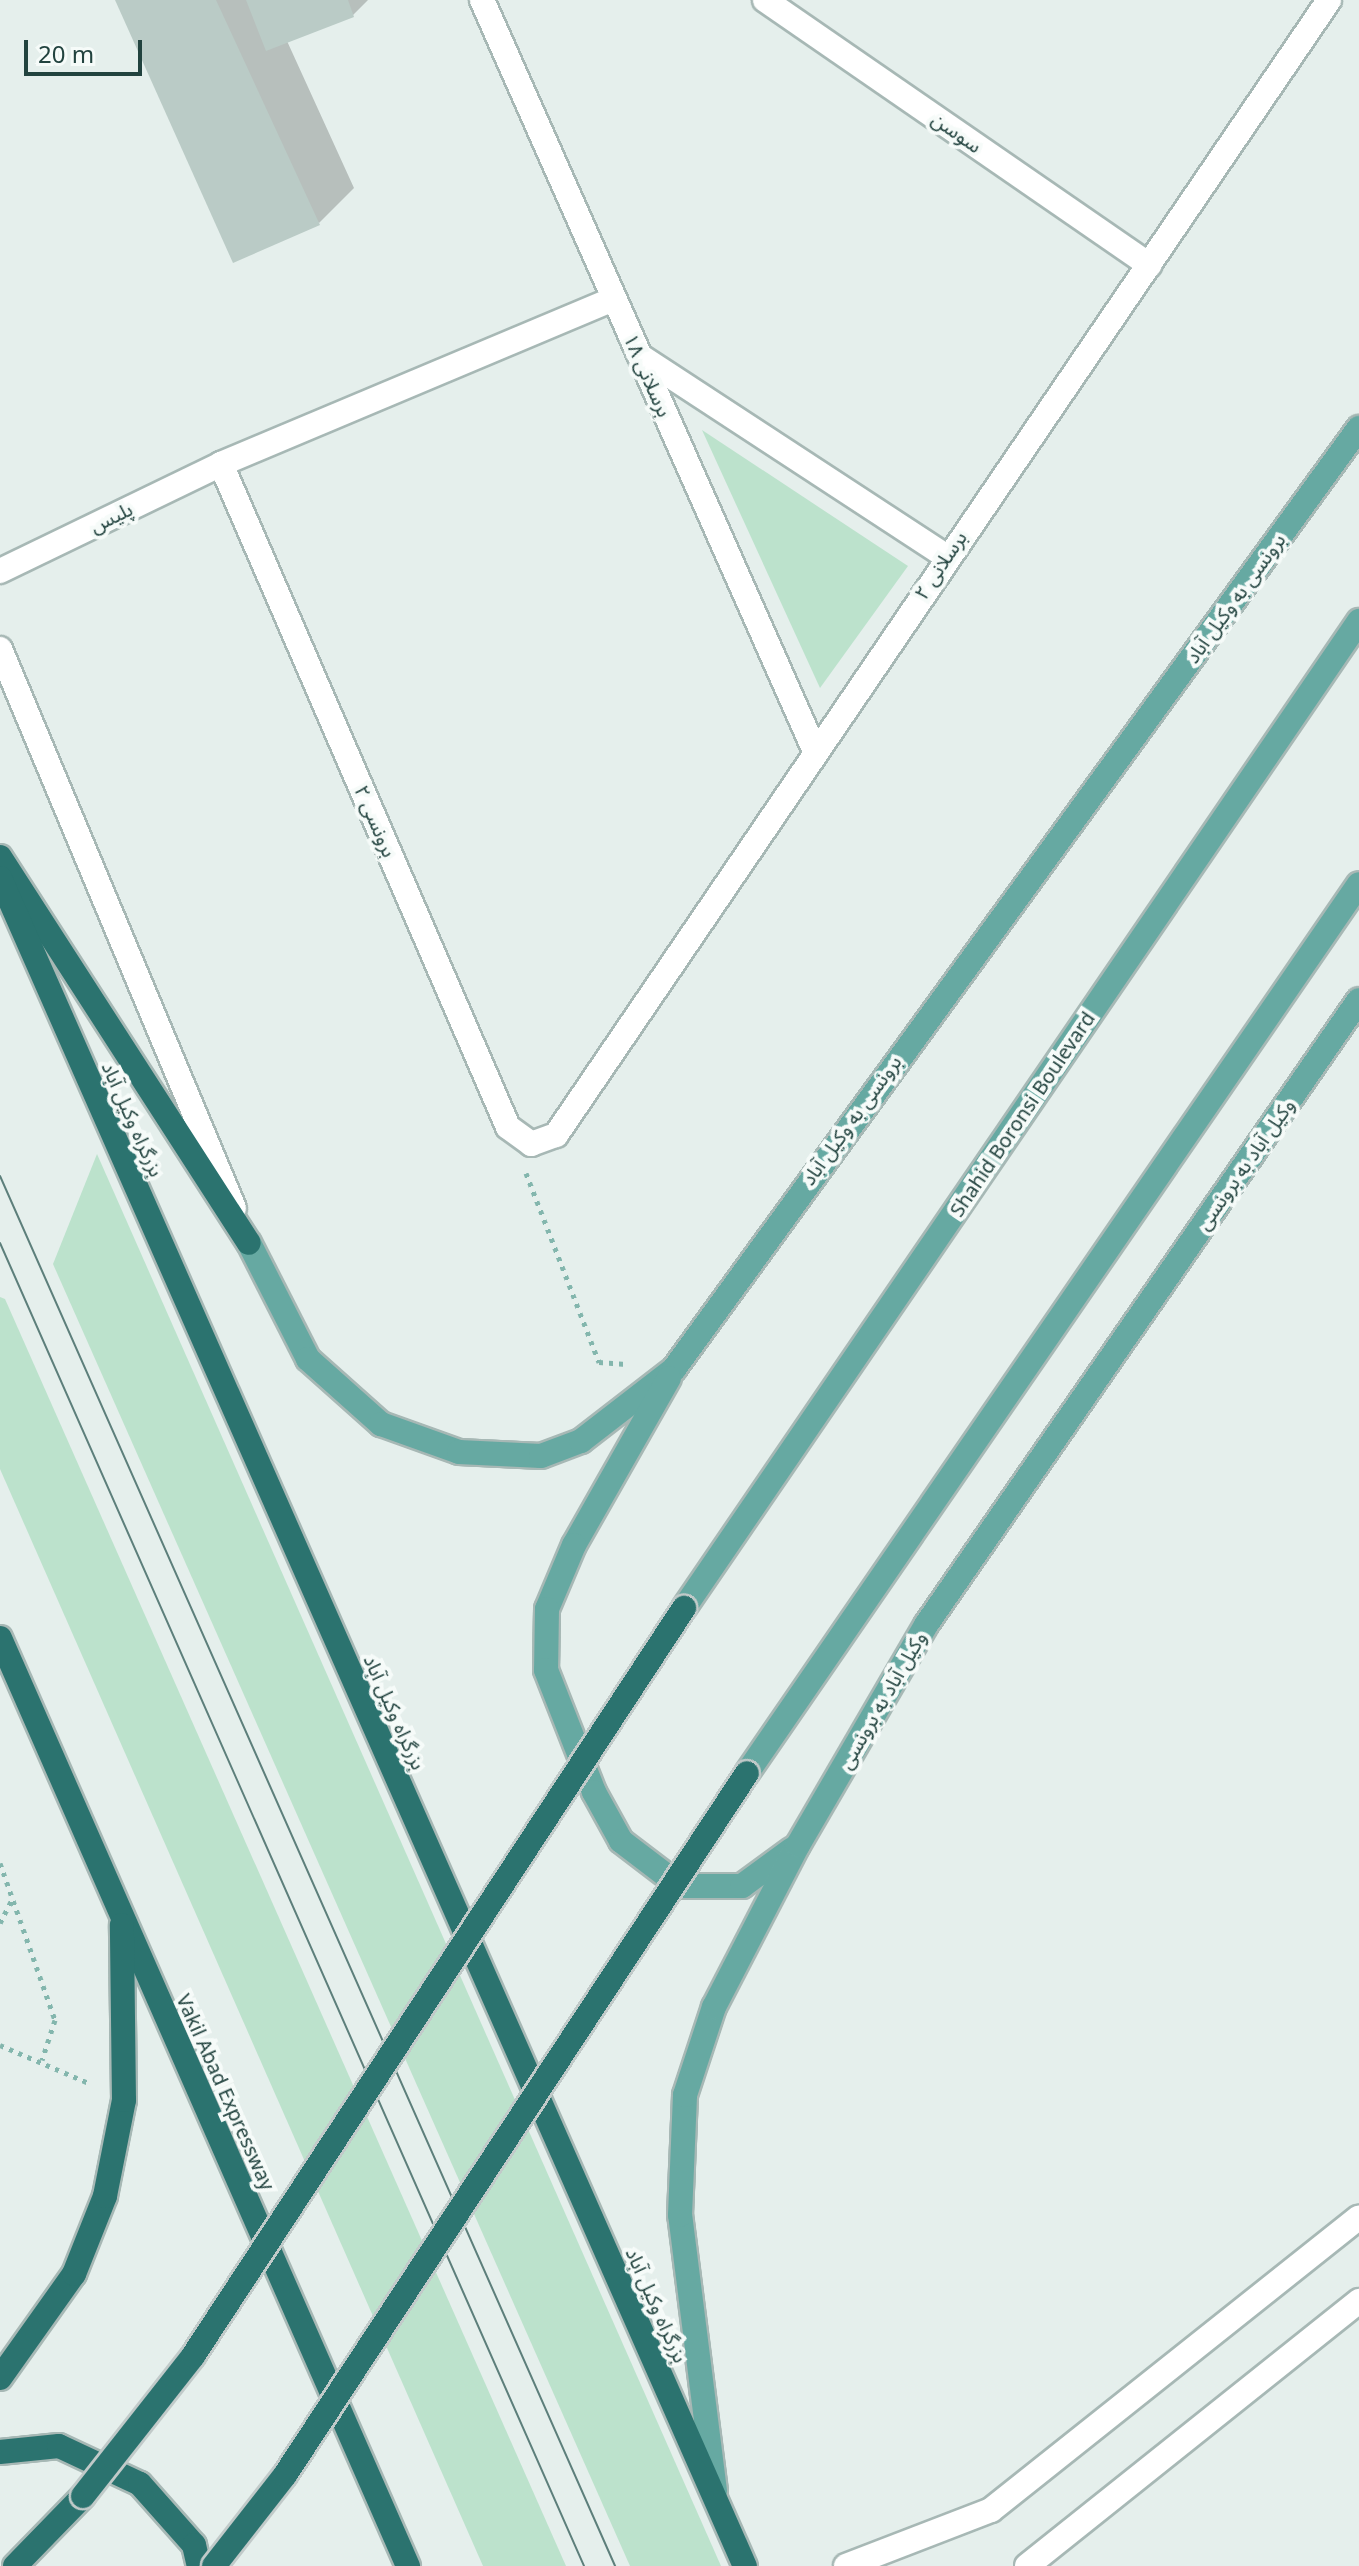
<!DOCTYPE html>
<html>
<head>
<meta charset="utf-8">
<style>
  body { margin:0 }
  #map { position:relative; width:1359px; height:2566px; overflow:hidden; background:#e5efec; font-family:"Noto Sans","Noto Sans Arabic",sans-serif }
  div>[style] { position:absolute }
  [style*='--x'] { left:calc(var(--x)*1px); top:calc(var(--y)*1px); width:calc(var(--w)*1px); rotate:calc(var(--a)*1deg) }
  .green>* { inset:0; background:#bce2cc }
  .shadow>* { inset:0; background:#0003 }
  .building>* { inset:0; background:#bacbc6 }
  .path>* { height:5px; margin-top:-2.5px; transform-origin:0; background:repeating-linear-gradient(90deg,#83b6ad 0 4px,transparent 0 10px) }
  .roads { filter:drop-shadow(2px 0 #a7b8b5) drop-shadow(-2px 0 #a7b8b5) drop-shadow(0 2px #a7b8b5) drop-shadow(0 -2px #a7b8b5) }
  .lane>* { height:24px; margin:-12px; padding:0 12px; transform-origin:12px; border-radius:12px; background:#fff }
  .street>* { height:24px; margin:-12px; padding:0 12px; transform-origin:12px; border-radius:12px; background:#fff }
  .primary>* { height:24px; margin:-12px; padding:0 12px; transform-origin:12px; border-radius:12px; background:#66a9a2 }
  .highway>* { height:24px; margin:-12px; padding:0 12px; transform-origin:12px; border-radius:12px; background:#2b736f }
  .tram>* { height:2px; margin:-1px; padding:0 1px; transform-origin:1px; border-radius:1px; background:#5d7f7b }
  .bridges { filter:drop-shadow(2px 0 #c1cac9) drop-shadow(-2px 0 #c1cac9) drop-shadow(0 2px #c1cac9) drop-shadow(0 -2px #c1cac9) }
  .highway-bridge>* { height:24px; margin:-12px; padding:0 12px; transform-origin:12px; border-radius:12px; background:#2b736f }
  span { translate:-50% -50%; white-space:nowrap; text-align:center; line-height:1.15; -webkit-text-stroke:8px #f6fbf9; paint-order:stroke }
  .street-label { font-size:20px; color:#22433f }
  .scale { position:absolute; left:24px; top:40px; width:118px; height:36px; box-sizing:border-box; border:4px solid #22433f; border-top:0; padding-left:10px; font-size:24px; line-height:28px; white-space:nowrap; color:#22433f; -webkit-text-stroke:6px #f6fbf9; paint-order:stroke }
</style>
</head>
<body>
<div id="map">
  <div class="green">
    <i style="clip-path:polygon(702px 430px,908px 566px,820px 688px)"></i>
    <i style="clip-path:polygon(97px 1154px,721px 2566px,630px 2566px,53px 1264px)"></i>
    <i style="clip-path:polygon(0 1297px,5px 1299px,566px 2566px,483px 2566px,0 1469px)"></i>
  </div>
  <div class="shadow">
    <i style="clip-path:polygon(118px 0,368px 0,353px 15px,287px 41px,354px 188px,319px 223px)"></i>
  </div>
  <div class="building">
    <i style="clip-path:polygon(115px 0,216px 0,320px 225px,233px 263px)"></i>
    <i style="clip-path:polygon(246px 0,348px 0,354px 17px,266px 51px)"></i>
  </div>
  <div class="path">
    <i style="--x:526;--y:1173;--w:203;--a:68.9"></i>
    <i style="--x:599;--y:1362;--w:27;--a:4"></i>
    <i style="--x:0;--y:1863;--w:166;--a:70.7"></i>
    <i style="--x:55;--y:2020;--w:42;--a:108"></i>
    <i style="--x:0;--y:1923;--w:27;--a:-63"></i>
    <i style="--x:0;--y:2045;--w:99;--a:23.2"></i>
  </div>
  <div class="roads">
    <div class="lane">
      <i style="--x:846;--y:2566;--w:155;--a:-21.1"></i>
      <i style="--x:991;--y:2510;--w:470;--a:-38.5"></i>
      <i style="--x:1027;--y:2566;--w:425;--a:-38.6"></i>
    </div>
    <div class="street">
      <i style="--x:482;--y:0;--w:822;--a:66.09"></i>
      <i style="--x:765;--y:0;--w:467;--a:34.6"></i>
      <i style="--x:640;--y:356;--w:366;--a:33.2"></i>
      <i style="--x:221;--y:464;--w:722;--a:66.59"></i>
      <i style="--x:508;--y:1127;--w:29;--a:36"></i>
      <i style="--x:531;--y:1144;--w:27;--a:-20"></i>
      <i style="--x:556;--y:1135;--w:1373;--a:-55.74"></i>
      <i style="--x:0;--y:571;--w:246;--a:-25.8"></i>
      <i style="--x:221;--y:464;--w:426;--a:-22.8"></i>
      <i style="--x:0;--y:649;--w:606;--a:67.29"></i>
    </div>
    <div class="primary">
      <i style="--x:249;--y:1243;--w:130;--a:63"></i>
      <i style="--x:308;--y:1359;--w:98;--a:41.7"></i>
      <i style="--x:381;--y:1424;--w:83;--a:19.7"></i>
      <i style="--x:459;--y:1452;--w:82;--a:2.8"></i>
      <i style="--x:541;--y:1456;--w:43;--a:-20.6"></i>
      <i style="--x:581;--y:1441;--w:118;--a:-37.7"></i>
      <i style="--x:674;--y:1369;--w:1164;--a:-53.95"></i>
      <i style="--x:669;--y:1378;--w:192;--a:119.6"></i>
      <i style="--x:574;--y:1545;--w:69;--a:112.9"></i>
      <i style="--x:547;--y:1609;--w:61;--a:90.9"></i>
      <i style="--x:546;--y:1670;--w:131;--a:68.5"></i>
      <i style="--x:594;--y:1792;--w:56;--a:61.1"></i>
      <i style="--x:621;--y:1841;--w:74;--a:37.3"></i>
      <i style="--x:680;--y:1886;--w:62;--a:0"></i>
      <i style="--x:742;--y:1886;--w:61;--a:-36.3"></i>
      <i style="--x:684;--y:1608;--w:1196;--a:-55.63"></i>
      <i style="--x:747;--y:1773;--w:1079;--a:-55.46"></i>
      <i style="--x:715;--y:2491;--w:278;--a:-97.2"></i>
      <i style="--x:680;--y:2215;--w:120;--a:-87.6"></i>
      <i style="--x:685;--y:2095;--w:93;--a:-71.8"></i>
      <i style="--x:714;--y:2007;--w:182;--a:-62.6"></i>
      <i style="--x:798;--y:1845;--w:255;--a:-59.8"></i>
      <i style="--x:926;--y:1625;--w:760;--a:-55.29"></i>
    </div>
    <div class="highway">
      <i style="--x:0;--y:857;--w:459;--a:57.2"></i>
      <i style="--x:0;--y:878;--w:1845;--a:66.19"></i>
      <i style="--x:0;--y:1638;--w:1014;--a:66.27"></i>
      <i style="--x:0;--y:2378;--w:128;--a:-54.6"></i>
      <i style="--x:74;--y:2274;--w:84;--a:-68.3"></i>
      <i style="--x:105;--y:2196;--w:98;--a:-78.8"></i>
      <i style="--x:124;--y:2100;--w:175;--a:-90.7"></i>
      <i style="--x:0;--y:2452;--w:59;--a:-5.8"></i>
      <i style="--x:59;--y:2446;--w:89;--a:25.1"></i>
      <i style="--x:140;--y:2484;--w:81;--a:48.5"></i>
      <i style="--x:194;--y:2545;--w:22;--a:77"></i>
      <i style="--x:15;--y:2566;--w:98;--a:-45.8"></i>
    </div>
  </div>
  <div class="tram">
    <i style="--x:0;--y:1176;--w:1520;--a:66.13"></i>
    <i style="--x:0;--y:1243;--w:1446;--a:66.18"></i>
  </div>
  <div class="bridges">
    <div class="highway-bridge">
      <i style="--x:83;--y:2496;--w:178;--a:-51.8"></i>
      <i style="--x:193;--y:2356;--w:895;--a:-56.72"></i>
      <i style="--x:214;--y:2566;--w:115;--a:-52"></i>
      <i style="--x:285;--y:2475;--w:840;--a:-56.65"></i>
    </div>
  </div>
  <div class="street-label">
    <span style="left:957px;top:132px;rotate:35deg">سوسن</span>
    <span style="left:648px;top:375px;rotate:66deg">برسلانی ۱۸</span>
    <span style="left:111px;top:517px;rotate:-26deg">پلیس</span>
    <span style="left:940px;top:565px;rotate:-56deg">برسلانی ۲</span>
    <span style="left:1235px;top:598px;rotate:-54deg">برونسی به وکیل آباد</span>
    <span style="left:376px;top:821px;rotate:67deg">برونسی ۲</span>
    <span style="left:1022px;top:1114px;rotate:-56deg">Shahid Boronsi Boulevard</span>
    <span style="left:133px;top:1119px;rotate:66deg">بزرگراه وکیل آباد</span>
    <span style="left:851px;top:1120px;rotate:-54deg">برونسی به وکیل آباد</span>
    <span style="left:1245px;top:1164px;rotate:-55deg">وکیل آباد به برونسی</span>
    <span style="left:882px;top:1700px;rotate:-60deg">وکیل آباد به برونسی</span>
    <span style="left:395px;top:1712px;rotate:66deg">بزرگراه وکیل آباد</span>
    <span style="left:226px;top:2092px;rotate:66deg">Vakil Abad Expressway</span>
    <span style="left:657px;top:2305px;rotate:66deg">بزرگراه وکیل آباد</span>
  </div>
  <div class="scale">20 m</div>
</div>
</body>
</html>
